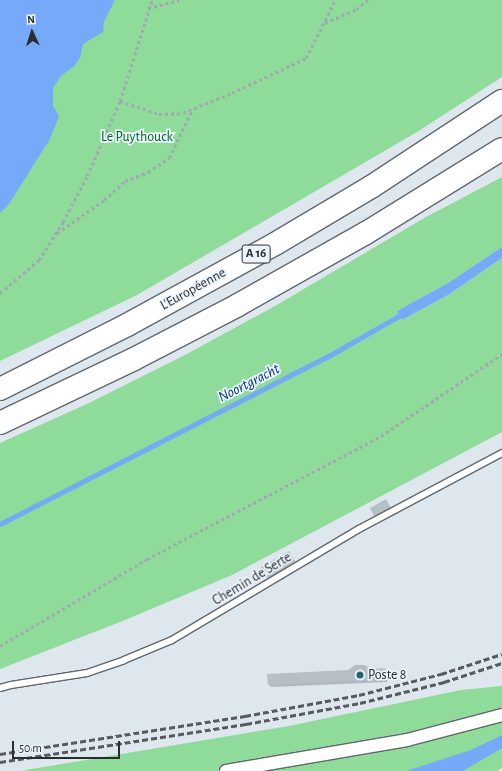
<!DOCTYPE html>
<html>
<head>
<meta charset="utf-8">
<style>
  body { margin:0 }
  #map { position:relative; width:502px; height:771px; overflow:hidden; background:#dee6ee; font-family:"Alegreya Sans",sans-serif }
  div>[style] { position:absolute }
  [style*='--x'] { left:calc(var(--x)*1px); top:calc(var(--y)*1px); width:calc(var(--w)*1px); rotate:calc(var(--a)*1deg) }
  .green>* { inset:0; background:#8edb9a }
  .water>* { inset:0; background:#76a9f7 }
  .shadow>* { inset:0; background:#0003 }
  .stream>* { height:4.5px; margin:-2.25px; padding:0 2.25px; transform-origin:2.25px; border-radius:2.25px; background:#76a9f7 }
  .building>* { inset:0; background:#b7bfc6 }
  .path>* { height:2.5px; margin-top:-1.25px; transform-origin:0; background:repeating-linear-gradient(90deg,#a1a8ae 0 3px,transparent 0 6px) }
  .roads { filter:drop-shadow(1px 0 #61676e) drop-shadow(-1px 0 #61676e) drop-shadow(0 1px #61676e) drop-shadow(0 -1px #61676e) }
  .lane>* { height:6px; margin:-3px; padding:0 3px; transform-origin:3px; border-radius:3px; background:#fff }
  .street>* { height:12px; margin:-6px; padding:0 6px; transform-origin:6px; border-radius:6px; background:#fff }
  .highway>* { height:22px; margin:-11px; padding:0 11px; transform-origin:11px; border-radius:11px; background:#fff }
  .rail>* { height:3px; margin-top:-1.5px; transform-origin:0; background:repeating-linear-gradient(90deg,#575b5f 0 6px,transparent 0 9px) }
  .dots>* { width:11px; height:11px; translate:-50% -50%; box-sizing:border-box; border:2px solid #ebf3fb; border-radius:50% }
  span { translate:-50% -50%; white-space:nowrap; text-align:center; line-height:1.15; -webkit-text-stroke:3.5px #ebf3fb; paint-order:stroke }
  .shield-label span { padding:1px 3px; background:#ebf3fb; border:1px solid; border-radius:3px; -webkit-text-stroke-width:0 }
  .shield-label { font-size:13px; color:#2b2e31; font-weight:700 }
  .park-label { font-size:14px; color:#006426 }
  .street-label { font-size:14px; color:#2b2e31 }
  .poi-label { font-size:14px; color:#2b2e31 }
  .left { translate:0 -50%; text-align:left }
  .water-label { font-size:15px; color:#033477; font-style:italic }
  .north { position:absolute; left:12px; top:12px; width:40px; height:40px; -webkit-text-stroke:3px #ebf3fb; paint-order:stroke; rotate:356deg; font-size:11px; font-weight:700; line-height:16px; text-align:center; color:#2b2e31 }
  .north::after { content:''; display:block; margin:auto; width:14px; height:18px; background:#2b2e31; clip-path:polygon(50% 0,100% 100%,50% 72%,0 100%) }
  .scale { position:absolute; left:12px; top:741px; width:108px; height:18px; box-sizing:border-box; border:2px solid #2b2e31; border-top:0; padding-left:5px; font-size:12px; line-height:14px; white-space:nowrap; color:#2b2e31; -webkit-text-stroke:3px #ebf3fb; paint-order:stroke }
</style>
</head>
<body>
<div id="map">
  <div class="green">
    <i style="clip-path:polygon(0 0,502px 0,502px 77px,417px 132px,137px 295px,0 361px)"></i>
    <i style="clip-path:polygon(502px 177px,502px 247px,448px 283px,397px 311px,402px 320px,448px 295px,502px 258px,502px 432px,232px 575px,125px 620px,0 669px,0 443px,87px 404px,185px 355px,275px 306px,426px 217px)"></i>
    <i style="clip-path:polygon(502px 686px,502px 768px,497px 771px,20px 771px,289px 726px,461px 690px)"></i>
  </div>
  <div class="water">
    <i style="clip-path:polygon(0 0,115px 0,104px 21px,103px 32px,83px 44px,80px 58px,74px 66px,61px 76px,53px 88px,53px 106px,59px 116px,50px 139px,9px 204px,0 213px)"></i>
    <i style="clip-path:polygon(502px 247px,502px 258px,448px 295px,402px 320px,397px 311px,448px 283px)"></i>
    <i style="clip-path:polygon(502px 735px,502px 748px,463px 771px,406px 771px,471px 750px)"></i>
  </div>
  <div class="shadow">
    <i style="clip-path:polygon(386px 500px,392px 510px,377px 517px,375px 515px)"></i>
    <i style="clip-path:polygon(289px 553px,297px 564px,270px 580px,268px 578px)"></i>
    <i style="clip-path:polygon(385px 669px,387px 672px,387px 682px,271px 687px,269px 684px)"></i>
  </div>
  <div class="stream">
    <i style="--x:0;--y:524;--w:367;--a:-27.1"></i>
    <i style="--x:327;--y:357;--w:89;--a:-29.7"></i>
  </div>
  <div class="building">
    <i style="clip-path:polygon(386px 499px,390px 507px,374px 516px,370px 508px)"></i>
    <i style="clip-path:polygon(289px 551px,295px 562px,267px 578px,261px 567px)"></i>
    <i style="clip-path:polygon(355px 665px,364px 665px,373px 669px,385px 668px,385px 679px,268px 685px,267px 674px,348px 670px)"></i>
  </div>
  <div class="path">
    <i style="--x:148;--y:8;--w:32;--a:-14"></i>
    <i style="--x:325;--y:23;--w:34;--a:-24"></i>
    <i style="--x:356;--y:9;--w:15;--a:-37"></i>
    <i style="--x:120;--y:101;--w:41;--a:18.4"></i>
    <i style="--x:159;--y:114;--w:24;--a:-2"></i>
    <i style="--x:183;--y:113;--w:53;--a:-22.2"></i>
    <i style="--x:232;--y:93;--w:82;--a:-25.3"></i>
    <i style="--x:306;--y:58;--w:65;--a:-63.4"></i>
    <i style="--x:57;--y:233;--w:57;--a:-35.1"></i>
    <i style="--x:104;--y:200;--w:28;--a:-42"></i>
    <i style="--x:125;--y:181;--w:25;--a:-21"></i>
    <i style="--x:148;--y:172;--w:25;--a:-34"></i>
    <i style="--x:169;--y:158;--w:53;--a:-64.4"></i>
    <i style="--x:0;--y:293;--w:51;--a:-40.2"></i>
    <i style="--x:39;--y:260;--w:45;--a:-57.7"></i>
    <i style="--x:63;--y:222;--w:52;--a:-62.4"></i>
    <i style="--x:87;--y:176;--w:82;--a:-66.3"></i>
    <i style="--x:120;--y:101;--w:106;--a:-72.4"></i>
    <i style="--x:0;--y:646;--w:171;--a:-30.6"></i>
    <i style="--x:147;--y:559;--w:264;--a:-27.7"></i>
    <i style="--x:381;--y:436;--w:146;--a:-34.1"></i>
  </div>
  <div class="roads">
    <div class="lane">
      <i style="--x:0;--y:688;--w:11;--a:-15"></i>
      <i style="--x:11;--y:685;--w:77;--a:-9"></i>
      <i style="--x:87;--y:673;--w:39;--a:-19"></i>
      <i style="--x:124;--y:660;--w:52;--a:-22.6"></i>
      <i style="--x:172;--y:640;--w:217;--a:-30.7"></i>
      <i style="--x:359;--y:529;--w:162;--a:-28"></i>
    </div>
    <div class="street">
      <i style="--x:226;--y:771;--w:184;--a:-9.7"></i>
      <i style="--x:407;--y:740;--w:98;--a:-14.7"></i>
    </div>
    <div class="highway">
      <i style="--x:0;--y:389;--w:142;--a:-26.7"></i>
      <i style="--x:127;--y:325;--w:169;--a:-28.7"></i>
      <i style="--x:275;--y:244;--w:112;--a:-30.7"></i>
      <i style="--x:371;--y:187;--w:157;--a:-33.3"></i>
      <i style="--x:0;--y:423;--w:148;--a:-25.5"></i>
      <i style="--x:134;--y:359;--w:117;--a:-27.4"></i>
      <i style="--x:238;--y:305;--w:147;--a:-29.4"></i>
      <i style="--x:366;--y:233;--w:160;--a:-31.7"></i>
    </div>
  </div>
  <div class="rail">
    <i style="--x:0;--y:754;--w:248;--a:-8.8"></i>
    <i style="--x:245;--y:716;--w:116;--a:-10.4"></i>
    <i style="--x:359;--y:695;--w:85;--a:-14.4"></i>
    <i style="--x:441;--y:674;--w:64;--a:-18.2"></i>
    <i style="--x:0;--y:762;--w:249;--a:-8.8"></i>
    <i style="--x:246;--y:724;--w:116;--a:-10.4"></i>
    <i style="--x:360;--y:703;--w:87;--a:-14"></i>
    <i style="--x:444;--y:682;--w:61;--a:-18.1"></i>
  </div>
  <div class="dots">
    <i style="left:360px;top:675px;background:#236378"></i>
  </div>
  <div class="shield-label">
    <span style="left:256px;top:254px">A 16</span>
  </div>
  <div class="park-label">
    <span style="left:137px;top:137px">Le Puythouck</span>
  </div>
  <div class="street-label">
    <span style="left:193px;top:289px;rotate:-29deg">L'Européenne</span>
    <span style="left:252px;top:579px;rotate:-31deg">Chemin de Serte</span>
  </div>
  <div class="poi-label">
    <span class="left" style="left:368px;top:675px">Poste 8</span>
  </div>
  <div class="water-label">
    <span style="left:249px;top:383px;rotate:-27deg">Noortgracht</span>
  </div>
  <div class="north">N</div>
  <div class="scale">50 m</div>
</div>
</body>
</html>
